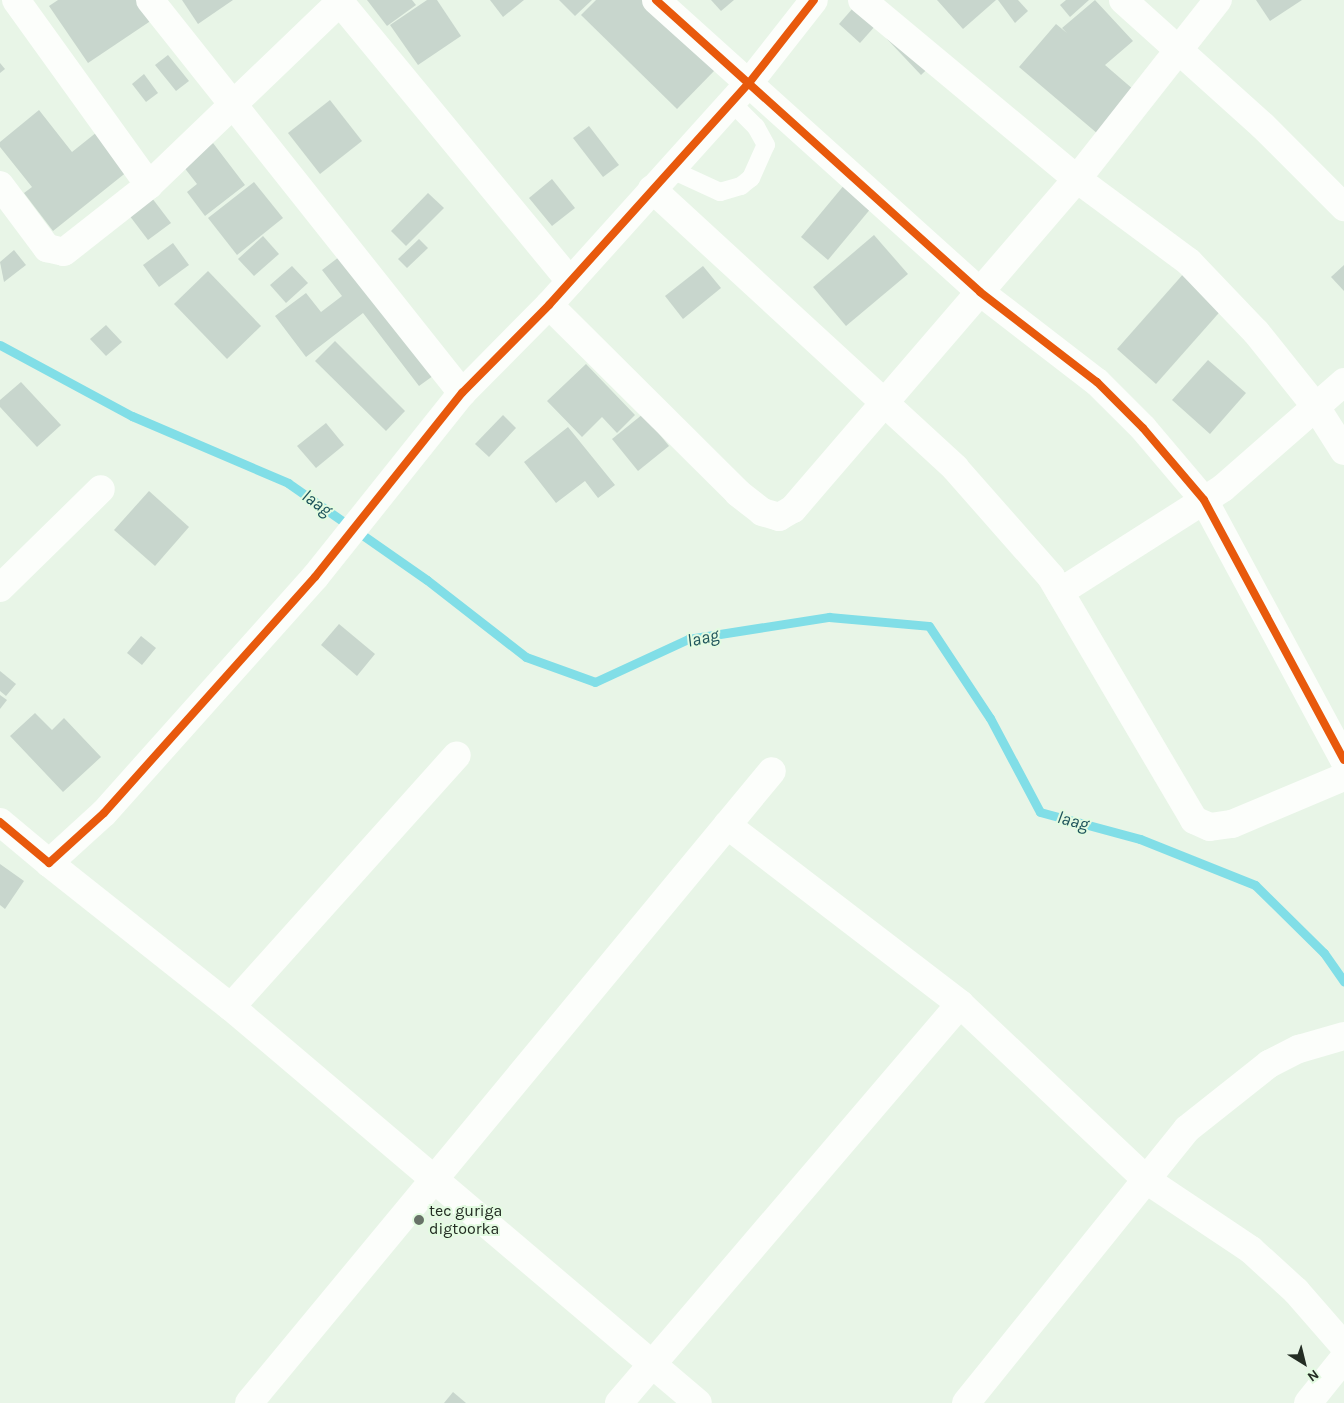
<!DOCTYPE html>
<html>
<head>
<meta charset="utf-8">
<style>
  body { margin:0 }
  #map { position:relative; width:1344px; height:1403px; overflow:hidden; background:#e8f5e7; font-family:Karla,sans-serif }
  div>[style] { position:absolute }
  [style*='--x'] { left:calc(var(--x)*1px); top:calc(var(--y)*1px); width:calc(var(--w)*1px); rotate:calc(var(--a)*1deg) }
  .stream>* { height:9px; margin:-4.5px; padding:0 4.5px; transform-origin:4.5px; border-radius:4.5px; background:#81dee7 }
  .building>* { inset:0; background:#c8d6cd }
  .service>* { height:18px; margin:-9px; padding:0 9px; transform-origin:9px; border-radius:9px; background:#fcfefb }
  .minor>* { height:28px; margin:-14px; padding:0 14px; transform-origin:14px; border-radius:14px; background:#fcfefb }
  .tertiary>* { height:28px; margin:-14px; padding:0 14px; transform-origin:14px; border-radius:14px; background:#fcfefb }
  .cycleway>* { height:8px; margin:-4px; padding:0 4px; transform-origin:4px; border-radius:4px; background:#e8590c }
  .dots>* { width:14px; height:14px; translate:-50% -50%; box-sizing:border-box; border:2px solid #e3fbe1; border-radius:50% }
  span { translate:-50% -50%; white-space:nowrap; text-align:center; line-height:1.15; -webkit-text-stroke:4px #e3fbe1; paint-order:stroke }
  .poi-label { font-size:16px; color:#232c23 }
  .left { translate:0 -50%; text-align:left }
  .water-label { font-size:18px; color:#1c525a; font-style:italic }
  .north { position:absolute; left:1279px; top:1338px; width:50px; height:50px; -webkit-text-stroke:4px #e3fbe1; paint-order:stroke; rotate:144deg; font-size:14px; font-weight:700; line-height:20px; text-align:center; color:#232c23 }
  .north::after { content:''; display:block; margin:auto; width:18px; height:22px; background:#232c23; clip-path:polygon(50% 0,100% 100%,50% 72%,0 100%) }
</style>
</head>
<body>
<div id="map">
  <div class="stream">
    <i style="--x:0;--y:345;--w:150;--a:28.3"></i>
    <i style="--x:132;--y:416;--w:170;--a:23.2"></i>
    <i style="--x:288;--y:483;--w:169;--a:34.9"></i>
    <i style="--x:427;--y:580;--w:125;--a:37.9"></i>
    <i style="--x:526;--y:657;--w:73;--a:19.9"></i>
    <i style="--x:595;--y:682;--w:102;--a:-24.8"></i>
    <i style="--x:688;--y:639;--w:143;--a:-8.9"></i>
    <i style="--x:829;--y:617;--w:100;--a:5.1"></i>
    <i style="--x:929;--y:626;--w:110;--a:56.5"></i>
    <i style="--x:990;--y:718;--w:106;--a:62"></i>
    <i style="--x:1040;--y:812;--w:104;--a:15.1"></i>
    <i style="--x:1140;--y:839;--w:124;--a:21.8"></i>
    <i style="--x:1255;--y:885;--w:97;--a:44.6"></i>
    <i style="--x:1324;--y:953;--w:35;--a:55"></i>
  </div>
  <div class="building">
    <i style="clip-path:polygon(58px 0,138px 0,152px 20px,88px 63px,49px 6px)"></i>
    <i style="clip-path:polygon(182px 0,233px 0,198px 24px)"></i>
    <i style="clip-path:polygon(367px 0,412px 0,416px 5px,387px 26px)"></i>
    <i style="clip-path:polygon(427px 0,437px 0,461px 36px,418px 65px,390px 25px)"></i>
    <i style="clip-path:polygon(490px 0,524px 0,503px 17px)"></i>
    <i style="clip-path:polygon(559px 0,592px 0,575px 16px)"></i>
    <i style="clip-path:polygon(596px 0,642px 0,715px 70px,677px 109px,581px 15px)"></i>
    <i style="clip-path:polygon(711px 0,734px 0,721px 11px)"></i>
    <i style="clip-path:polygon(860px 0,884px 16px,860px 43px,839px 24px)"></i>
    <i style="clip-path:polygon(937px 0,996px 0,963px 29px)"></i>
    <i style="clip-path:polygon(998px 0,1018px 0,1028px 11px,1015px 23px)"></i>
    <i style="clip-path:polygon(1066px 0,1089px 0,1070px 17px,1060px 5px)"></i>
    <i style="clip-path:polygon(1095px 0,1133px 41px,1105px 65px,1134px 90px,1098px 134px,1019px 67px,1056px 24px,1067px 33px,1062px 28px)"></i>
    <i style="clip-path:polygon(1256px 0,1302px 0,1270px 21px)"></i>
    <i style="clip-path:polygon(886px 38px,936px 61px,921px 75px)"></i>
    <i style="clip-path:polygon(168px 55px,189px 81px,176px 91px,155px 65px)"></i>
    <i style="clip-path:polygon(0 63px,5px 69px,0 73px)"></i>
    <i style="clip-path:polygon(144px 74px,158px 93px,146px 102px,132px 84px)"></i>
    <i style="clip-path:polygon(330px 100px,362px 141px,320px 174px,288px 133px)"></i>
    <i style="clip-path:polygon(39px 110px,72px 152px,102px 128px,133px 167px,53px 231px,24px 193px,32px 187px,0 147px,0 142px)"></i>
    <i style="clip-path:polygon(589px 126px,619px 165px,603px 177px,573px 138px)"></i>
    <i style="clip-path:polygon(213px 143px,245px 185px,205px 216px,187px 192px,197px 184px,183px 166px)"></i>
    <i style="clip-path:polygon(552px 179px,575px 208px,552px 226px,529px 198px)"></i>
    <i style="clip-path:polygon(254px 182px,283px 218px,237px 255px,208px 218px)"></i>
    <i style="clip-path:polygon(845px 184px,872px 207px,828px 260px,801px 237px)"></i>
    <i style="clip-path:polygon(428px 193px,444px 208px,406px 246px,391px 231px)"></i>
    <i style="clip-path:polygon(152px 198px,171px 223px,148px 240px,129px 215px)"></i>
    <i style="clip-path:polygon(874px 235px,908px 274px,846px 326px,813px 287px)"></i>
    <i style="clip-path:polygon(263px 236px,279px 254px,254px 276px,238px 259px)"></i>
    <i style="clip-path:polygon(419px 239px,428px 248px,407px 268px,398px 259px)"></i>
    <i style="clip-path:polygon(173px 243px,189px 265px,159px 287px,143px 265px)"></i>
    <i style="clip-path:polygon(352px 247px,444px 368px,419px 386px,363px 313px,306px 357px,275px 316px,306px 293px,321px 312px,342px 296px,322px 270px)"></i>
    <i style="clip-path:polygon(14px 250px,26px 265px,4px 282px,0 262px)"></i>
    <i style="clip-path:polygon(1344px 265px,1344px 291px,1331px 277px)"></i>
    <i style="clip-path:polygon(292px 266px,308px 283px,286px 303px,270px 285px)"></i>
    <i style="clip-path:polygon(703px 266px,721px 288px,683px 319px,665px 296px)"></i>
    <i style="clip-path:polygon(208px 271px,261px 326px,227px 359px,174px 304px)"></i>
    <i style="clip-path:polygon(1185px 272px,1225px 306px,1156px 384px,1117px 349px)"></i>
    <i style="clip-path:polygon(106px 325px,122px 342px,106px 356px,90px 339px)"></i>
    <i style="clip-path:polygon(335px 341px,405px 411px,386px 431px,315px 361px)"></i>
    <i style="clip-path:polygon(1208px 360px,1246px 393px,1210px 434px,1172px 400px)"></i>
    <i style="clip-path:polygon(586px 364px,635px 415px,617px 433px,602px 417px,582px 437px,547px 401px)"></i>
    <i style="clip-path:polygon(21px 382px,61px 425px,37px 447px,0 407px,0 400px)"></i>
    <i style="clip-path:polygon(643px 414px,669px 446px,638px 471px,612px 439px)"></i>
    <i style="clip-path:polygon(503px 415px,516px 428px,489px 457px,475px 444px)"></i>
    <i style="clip-path:polygon(326px 423px,344px 445px,316px 468px,297px 446px)"></i>
    <i style="clip-path:polygon(568px 427px,615px 485px,598px 498px,585px 481px,556px 503px,524px 462px)"></i>
    <i style="clip-path:polygon(149px 491px,189px 527px,155px 566px,114px 530px)"></i>
    <i style="clip-path:polygon(339px 624px,375px 654px,357px 676px,321px 645px)"></i>
    <i style="clip-path:polygon(141px 636px,156px 648px,142px 665px,127px 653px)"></i>
    <i style="clip-path:polygon(0 671px,16px 684px,6px 696px,0 691px)"></i>
    <i style="clip-path:polygon(0 695px,7px 700px,0 709px)"></i>
    <i style="clip-path:polygon(35px 713px,52px 730px,64px 718px,101px 757px,63px 792px,10px 736px)"></i>
    <i style="clip-path:polygon(0 864px,24px 881px,5px 909px,0 905px)"></i>
    <i style="clip-path:polygon(453px 1392px,466px 1403px,444px 1403px)"></i>
  </div>
  <div class="service">
    <i style="--x:670;--y:169;--w:55;--a:24.7"></i>
    <i style="--x:720;--y:192;--w:22;--a:-16"></i>
    <i style="--x:741;--y:186;--w:13;--a:-39"></i>
    <i style="--x:751;--y:178;--w:36;--a:-66"></i>
    <i style="--x:766;--y:145;--w:21;--a:-119"></i>
    <i style="--x:756;--y:127;--w:35;--a:-135"></i>
  </div>
  <div class="minor">
    <i style="--x:16;--y:0;--w:228;--a:54.3"></i>
    <i style="--x:150;--y:0;--w:502;--a:51.55"></i>
    <i style="--x:656;--y:0;--w:436;--a:42"></i>
    <i style="--x:980;--y:292;--w:148;--a:37.6"></i>
    <i style="--x:1097;--y:382;--w:65;--a:45"></i>
    <i style="--x:1143;--y:428;--w:94;--a:49.7"></i>
    <i style="--x:1204;--y:500;--w:295;--a:61.7"></i>
    <i style="--x:862;--y:0;--w:280;--a:39.8"></i>
    <i style="--x:1077;--y:179;--w:139;--a:36.5"></i>
    <i style="--x:1189;--y:262;--w:97;--a:46.3"></i>
    <i style="--x:1256;--y:332;--w:96;--a:51.3"></i>
    <i style="--x:1316;--y:407;--w:52;--a:57.5"></i>
    <i style="--x:1123;--y:0;--w:188;--a:42"></i>
    <i style="--x:1263;--y:126;--w:115;--a:45"></i>
    <i style="--x:340;--y:2;--w:362;--a:50.5"></i>
    <i style="--x:0;--y:185;--w:79;--a:53.3"></i>
    <i style="--x:47;--y:248;--w:17;--a:13"></i>
    <i style="--x:64;--y:252;--w:108;--a:-38.2"></i>
    <i style="--x:149;--y:185;--w:267;--a:-43.8"></i>
    <i style="--x:652;--y:189;--w:412;--a:42.6"></i>
    <i style="--x:955;--y:468;--w:145;--a:48.6"></i>
    <i style="--x:1051;--y:577;--w:282;--a:59.5"></i>
    <i style="--x:1194;--y:820;--w:17;--a:24"></i>
    <i style="--x:1210;--y:827;--w:22;--a:-8"></i>
    <i style="--x:1232;--y:824;--w:121;--a:-22.8"></i>
    <i style="--x:549;--y:305;--w:267;--a:44.8"></i>
    <i style="--x:738;--y:493;--w:31;--a:38"></i>
    <i style="--x:762;--y:512;--w:18;--a:16"></i>
    <i style="--x:779;--y:517;--w:16;--a:-30"></i>
    <i style="--x:793;--y:509;--w:435;--a:-49.3"></i>
    <i style="--x:1077;--y:179;--w:228;--a:-51.8"></i>
    <i style="--x:0;--y:588;--w:141;--a:-44.4"></i>
    <i style="--x:1060;--y:592;--w:193;--a:-32.5"></i>
    <i style="--x:1223;--y:488;--w:161;--a:-41.2"></i>
    <i style="--x:727;--y:825;--w:294;--a:37.5"></i>
    <i style="--x:960;--y:1004;--w:258;--a:43.3"></i>
    <i style="--x:1148;--y:1181;--w:124;--a:33.8"></i>
    <i style="--x:1251;--y:1250;--w:61;--a:42.3"></i>
    <i style="--x:1296;--y:1291;--w:73;--a:48.9"></i>
    <i style="--x:49;--y:863;--w:232;--a:38.4"></i>
    <i style="--x:231;--y:1007;--w:612;--a:40.3"></i>
    <i style="--x:231;--y:1007;--w:338;--a:-48.1"></i>
    <i style="--x:249;--y:1403;--w:820;--a:-50.39"></i>
    <i style="--x:619;--y:1403;--w:525;--a:-49.48"></i>
    <i style="--x:966;--y:1403;--w:352;--a:-51.1"></i>
    <i style="--x:1187;--y:1129;--w:105;--a:-38.4"></i>
    <i style="--x:1269;--y:1064;--w:34;--a:-27"></i>
    <i style="--x:1299;--y:1049;--w:47;--a:-16.1"></i>
    <i style="--x:1308;--y:1403;--w:58;--a:-51.3"></i>
  </div>
  <div class="tertiary">
    <i style="--x:0;--y:822;--w:64;--a:39.9"></i>
    <i style="--x:49;--y:863;--w:74;--a:-42.3"></i>
    <i style="--x:104;--y:813;--w:317;--a:-48.2"></i>
    <i style="--x:315;--y:577;--w:236;--a:-51.4"></i>
    <i style="--x:462;--y:393;--w:124;--a:-45.3"></i>
    <i style="--x:549;--y:305;--w:299;--a:-48"></i>
    <i style="--x:749;--y:83;--w:105;--a:-51.9"></i>
  </div>
  <div class="cycleway">
    <i style="--x:656;--y:0;--w:436;--a:42"></i>
    <i style="--x:980;--y:292;--w:148;--a:37.6"></i>
    <i style="--x:1097;--y:382;--w:65;--a:45"></i>
    <i style="--x:1143;--y:428;--w:94;--a:49.7"></i>
    <i style="--x:1204;--y:500;--w:295;--a:61.7"></i>
    <i style="--x:0;--y:822;--w:64;--a:39.9"></i>
    <i style="--x:49;--y:863;--w:74;--a:-42.3"></i>
    <i style="--x:104;--y:813;--w:317;--a:-48.2"></i>
    <i style="--x:315;--y:577;--w:236;--a:-51.4"></i>
    <i style="--x:462;--y:393;--w:124;--a:-45.3"></i>
    <i style="--x:549;--y:305;--w:299;--a:-48"></i>
    <i style="--x:749;--y:83;--w:105;--a:-51.9"></i>
  </div>
  <div class="dots">
    <i style="left:419px;top:1220px;background:#687268"></i>
  </div>
  <div class="poi-label">
    <span class="left" style="left:429px;top:1220px">tec guriga<br>digtoorka</span>
  </div>
  <div class="water-label">
    <span style="left:317px;top:503px;rotate:35deg">laag</span>
    <span style="left:703px;top:638px;rotate:-12deg">laag</span>
    <span style="left:1073px;top:821px;rotate:15deg">laag</span>
  </div>
  <div class="north">N</div>
</div>
</body>
</html>
